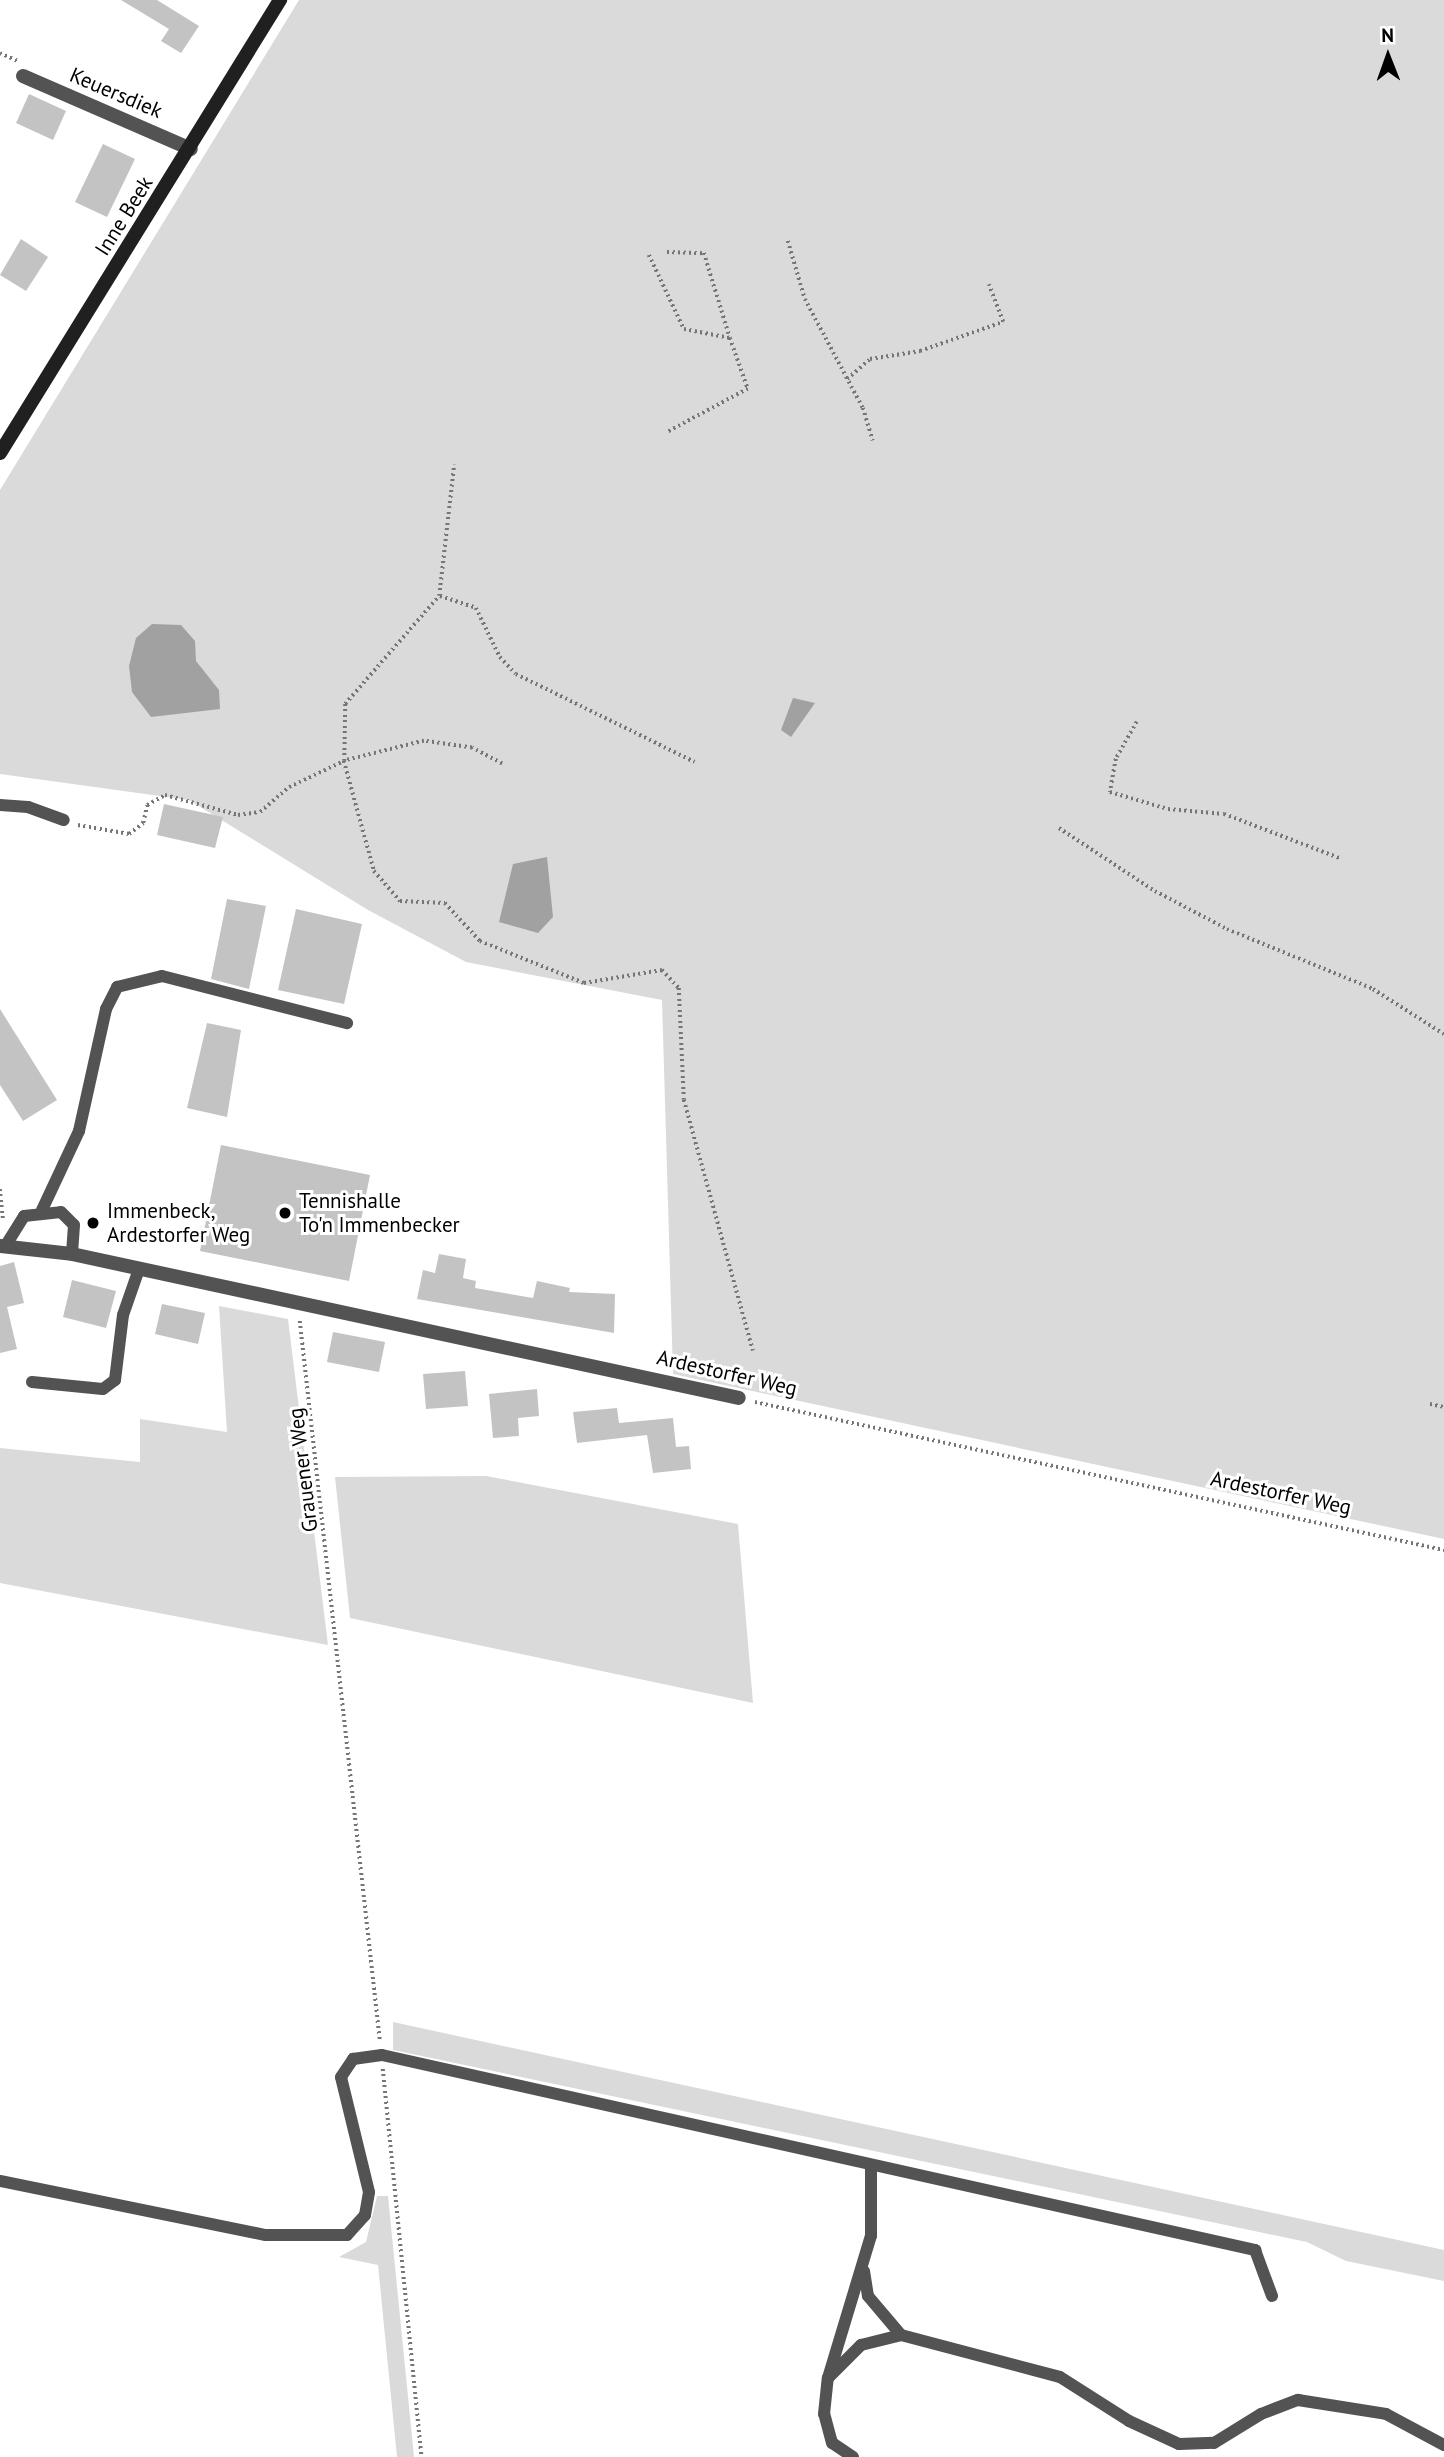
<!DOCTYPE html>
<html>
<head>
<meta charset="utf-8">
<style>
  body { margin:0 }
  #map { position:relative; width:1444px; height:2457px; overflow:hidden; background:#fff; font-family:"PT Sans",sans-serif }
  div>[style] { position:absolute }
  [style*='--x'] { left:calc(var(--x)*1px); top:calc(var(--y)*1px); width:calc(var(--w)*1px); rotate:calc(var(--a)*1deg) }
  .green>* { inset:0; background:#dadada }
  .water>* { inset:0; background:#a1a1a1 }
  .building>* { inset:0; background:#c3c3c3 }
  .path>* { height:3.5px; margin-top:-1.75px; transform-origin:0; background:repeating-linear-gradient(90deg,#757575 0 2px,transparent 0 5.5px) }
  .lane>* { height:12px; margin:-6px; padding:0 6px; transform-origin:6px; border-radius:6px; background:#535353 }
  .street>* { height:14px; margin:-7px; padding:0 7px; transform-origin:7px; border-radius:7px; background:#535353 }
  .secondary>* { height:14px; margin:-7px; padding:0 7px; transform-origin:7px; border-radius:7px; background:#202020 }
  .dots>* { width:19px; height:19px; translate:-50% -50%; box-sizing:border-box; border:4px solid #fff; border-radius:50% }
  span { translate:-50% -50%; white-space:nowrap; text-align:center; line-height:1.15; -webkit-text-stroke:6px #fff; paint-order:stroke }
  .street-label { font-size:21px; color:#000 }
  .poi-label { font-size:21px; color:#000 }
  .left { translate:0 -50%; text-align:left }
  .north { position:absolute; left:1353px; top:21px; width:70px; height:70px; -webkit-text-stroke:5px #fff; paint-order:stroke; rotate:359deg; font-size:19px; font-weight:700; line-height:28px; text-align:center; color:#000 }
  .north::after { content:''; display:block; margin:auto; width:24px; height:32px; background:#000; clip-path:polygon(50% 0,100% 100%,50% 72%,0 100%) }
</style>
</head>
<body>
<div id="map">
  <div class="green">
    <i style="clip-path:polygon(299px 0,1444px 0,1444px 1539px,673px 1374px,662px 1000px,466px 962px,368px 910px,189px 800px,0 774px,0 490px)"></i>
    <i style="clip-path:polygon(219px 1306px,288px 1319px,328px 1645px,0 1583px,0 1448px,140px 1462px,140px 1419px,227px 1432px)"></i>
    <i style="clip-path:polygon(486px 1476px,738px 1524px,753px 1703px,350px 1618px,335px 1477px)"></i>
    <i style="clip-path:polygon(393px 2022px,1444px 2250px,1444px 2281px,1346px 2261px,1307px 2242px,393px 2050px)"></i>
    <i style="clip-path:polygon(377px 2196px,388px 2196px,414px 2457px,397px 2457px,378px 2265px,339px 2257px,366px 2242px)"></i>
  </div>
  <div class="water">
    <i style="clip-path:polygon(152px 624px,181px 625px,195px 641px,196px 661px,219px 690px,220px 709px,151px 717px,132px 692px,129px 666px,136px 638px)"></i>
    <i style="clip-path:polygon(793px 698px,815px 703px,791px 737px,781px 730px)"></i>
    <i style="clip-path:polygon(547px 857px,553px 917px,538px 933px,499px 922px,513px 864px)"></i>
  </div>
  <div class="building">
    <i style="clip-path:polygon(121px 0,157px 0,199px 26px,181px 53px,161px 41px,169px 29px)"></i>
    <i style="clip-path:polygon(29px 94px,66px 111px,53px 140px,16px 123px)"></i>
    <i style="clip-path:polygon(103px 144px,135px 159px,107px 217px,75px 202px)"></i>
    <i style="clip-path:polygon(21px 239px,48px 257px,26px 291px,0 275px)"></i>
    <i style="clip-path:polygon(164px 804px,223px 817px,215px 848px,157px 835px)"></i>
    <i style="clip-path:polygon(227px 899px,266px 906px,249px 989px,211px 979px)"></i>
    <i style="clip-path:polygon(296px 909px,362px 924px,344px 1004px,278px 990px)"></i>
    <i style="clip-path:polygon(0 1009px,57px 1100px,23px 1121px,0 1085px)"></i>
    <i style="clip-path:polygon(207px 1023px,241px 1030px,227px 1117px,187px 1108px)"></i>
    <i style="clip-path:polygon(221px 1145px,370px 1175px,349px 1281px,200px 1251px)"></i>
    <i style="clip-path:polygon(439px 1254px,466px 1259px,463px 1278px,476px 1281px,475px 1288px,533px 1298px,537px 1281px,570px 1288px,569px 1292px,615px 1294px,614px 1333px,417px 1299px,423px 1270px,435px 1273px)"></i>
    <i style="clip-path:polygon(14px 1262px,24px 1303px,7px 1307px,17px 1349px,0 1353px,0 1266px)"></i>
    <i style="clip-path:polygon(72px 1280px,116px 1291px,106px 1328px,63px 1317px)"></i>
    <i style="clip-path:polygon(162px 1304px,205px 1313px,198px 1344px,155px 1334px)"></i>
    <i style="clip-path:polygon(333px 1332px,385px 1342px,379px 1372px,327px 1362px)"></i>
    <i style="clip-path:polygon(465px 1371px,468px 1406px,426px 1409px,423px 1374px)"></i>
    <i style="clip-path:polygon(537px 1389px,539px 1416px,518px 1418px,519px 1436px,493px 1438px,489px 1394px)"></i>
    <i style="clip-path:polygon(617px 1408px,619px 1423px,673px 1418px,676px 1447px,689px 1446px,691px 1469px,653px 1473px,647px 1435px,577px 1443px,573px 1412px)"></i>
  </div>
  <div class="path">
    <i style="--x:0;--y:53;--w:20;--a:24"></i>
    <i style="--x:788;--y:241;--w:60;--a:73.7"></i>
    <i style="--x:805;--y:299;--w:123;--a:62"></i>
    <i style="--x:863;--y:408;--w:34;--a:73"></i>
    <i style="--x:667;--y:252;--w:37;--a:2"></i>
    <i style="--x:704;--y:253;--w:89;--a:73"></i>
    <i style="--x:649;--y:255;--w:82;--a:64.7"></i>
    <i style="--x:684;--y:329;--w:47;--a:11.1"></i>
    <i style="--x:730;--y:338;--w:54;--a:70.6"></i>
    <i style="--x:748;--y:389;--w:93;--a:151.8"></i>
    <i style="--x:847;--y:379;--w:30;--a:-41"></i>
    <i style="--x:870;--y:359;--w:51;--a:-9.1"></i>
    <i style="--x:920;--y:351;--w:88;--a:-19.3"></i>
    <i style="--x:1003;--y:322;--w:40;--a:-111"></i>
    <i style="--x:440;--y:596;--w:38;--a:18"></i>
    <i style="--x:476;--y:608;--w:55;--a:63.9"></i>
    <i style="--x:500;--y:657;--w:23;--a:47"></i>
    <i style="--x:516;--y:674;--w:199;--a:26.2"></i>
    <i style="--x:1137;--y:722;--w:43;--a:119.6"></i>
    <i style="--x:1116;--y:759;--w:34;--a:100"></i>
    <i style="--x:1110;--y:792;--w:60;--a:16.3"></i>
    <i style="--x:1168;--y:809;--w:56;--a:5.1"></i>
    <i style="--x:1224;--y:814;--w:124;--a:20.8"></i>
    <i style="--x:502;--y:764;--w:34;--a:-152"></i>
    <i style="--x:472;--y:748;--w:49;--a:-171.7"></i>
    <i style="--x:424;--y:741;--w:82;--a:166"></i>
    <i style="--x:344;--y:761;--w:114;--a:74.7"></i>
    <i style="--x:374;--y:871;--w:40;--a:49"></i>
    <i style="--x:400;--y:901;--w:45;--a:2.5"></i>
    <i style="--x:445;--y:903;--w:52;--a:47.4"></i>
    <i style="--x:480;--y:941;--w:112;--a:22"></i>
    <i style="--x:584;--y:983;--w:79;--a:-9.5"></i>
    <i style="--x:662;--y:970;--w:25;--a:47"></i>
    <i style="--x:679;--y:988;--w:112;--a:87.4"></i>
    <i style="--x:684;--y:1100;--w:260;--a:74.6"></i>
    <i style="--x:78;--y:825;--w:52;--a:10"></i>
    <i style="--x:129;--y:834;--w:18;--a:-38"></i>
    <i style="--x:143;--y:823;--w:18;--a:-77"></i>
    <i style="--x:147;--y:805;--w:21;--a:-29"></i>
    <i style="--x:165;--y:795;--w:76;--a:15.3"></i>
    <i style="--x:238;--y:815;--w:22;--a:-8"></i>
    <i style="--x:260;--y:812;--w:38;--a:-41"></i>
    <i style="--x:289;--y:787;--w:61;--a:-25.3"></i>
    <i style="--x:344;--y:761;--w:57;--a:-89"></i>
    <i style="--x:345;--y:704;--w:143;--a:-49"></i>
    <i style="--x:439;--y:596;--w:132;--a:-83.5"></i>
    <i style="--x:1059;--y:828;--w:115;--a:33.3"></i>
    <i style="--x:1155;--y:891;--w:81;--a:27.8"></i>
    <i style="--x:1227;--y:929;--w:158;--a:22.3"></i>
    <i style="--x:1373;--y:989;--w:84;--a:32.4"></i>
    <i style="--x:0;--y:1189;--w:30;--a:84"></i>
    <i style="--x:300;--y:1321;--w:723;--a:83.65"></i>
    <i style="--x:755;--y:1402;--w:705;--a:12.12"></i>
    <i style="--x:1430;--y:1404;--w:14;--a:12"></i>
    <i style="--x:383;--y:2069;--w:390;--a:84.3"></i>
  </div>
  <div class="lane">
    <i style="--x:0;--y:805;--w:28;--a:4"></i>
    <i style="--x:28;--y:807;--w:38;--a:20"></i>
    <i style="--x:42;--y:1210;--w:87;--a:-64.9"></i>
    <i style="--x:79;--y:1131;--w:125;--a:-77.5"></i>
    <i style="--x:106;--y:1009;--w:25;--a:-63"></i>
    <i style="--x:117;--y:987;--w:46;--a:-13.7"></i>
    <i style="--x:162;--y:976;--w:191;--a:14.3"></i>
    <i style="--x:6;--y:1245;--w:34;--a:-58"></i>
    <i style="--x:24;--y:1216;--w:37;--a:-6"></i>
    <i style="--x:61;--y:1212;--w:18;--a:45"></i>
    <i style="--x:74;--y:1225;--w:29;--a:94"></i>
    <i style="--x:32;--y:1382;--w:71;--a:5.6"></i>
    <i style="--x:103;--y:1389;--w:15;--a:-37"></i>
    <i style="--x:115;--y:1380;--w:65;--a:-83"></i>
    <i style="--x:123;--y:1315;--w:49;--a:-70.8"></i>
    <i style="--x:0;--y:2181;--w:271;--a:11.5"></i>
    <i style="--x:266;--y:2235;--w:81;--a:0"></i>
    <i style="--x:347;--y:2235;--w:27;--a:-48"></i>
    <i style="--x:365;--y:2215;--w:23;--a:-80"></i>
    <i style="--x:369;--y:2192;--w:118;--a:-103.7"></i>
    <i style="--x:341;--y:2077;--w:22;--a:-56"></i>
    <i style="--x:353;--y:2059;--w:29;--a:-8"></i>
    <i style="--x:382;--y:2055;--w:895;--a:12.59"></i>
    <i style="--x:1255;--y:2250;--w:49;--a:69.7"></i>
    <i style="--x:864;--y:2271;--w:25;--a:81"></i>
    <i style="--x:868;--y:2296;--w:51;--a:49.8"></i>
    <i style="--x:828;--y:2378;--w:47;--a:-45"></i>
    <i style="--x:861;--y:2345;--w:41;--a:-14"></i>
    <i style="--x:901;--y:2335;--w:164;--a:14.8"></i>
    <i style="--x:1060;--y:2377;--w:82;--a:32.5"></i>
    <i style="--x:1129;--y:2421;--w:55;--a:24.7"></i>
    <i style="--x:1179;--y:2444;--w:35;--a:-2"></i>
    <i style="--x:1214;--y:2443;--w:55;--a:-31.7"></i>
    <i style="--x:1261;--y:2414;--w:40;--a:-21"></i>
    <i style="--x:1298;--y:2400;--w:89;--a:9"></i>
    <i style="--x:1386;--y:2414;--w:66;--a:28.1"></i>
    <i style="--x:853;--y:2457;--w:25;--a:-146"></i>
    <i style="--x:832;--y:2443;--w:30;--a:-105"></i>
    <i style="--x:824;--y:2414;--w:36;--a:-84"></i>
    <i style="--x:828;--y:2378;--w:148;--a:-73.2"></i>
    <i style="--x:871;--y:2236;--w:71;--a:-90"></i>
  </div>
  <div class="street">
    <i style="--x:23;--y:76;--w:183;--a:23.5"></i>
    <i style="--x:0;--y:1246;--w:72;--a:6.3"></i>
    <i style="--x:72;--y:1254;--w:682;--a:12.18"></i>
  </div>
  <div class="secondary">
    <i style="--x:0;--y:453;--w:533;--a:-58.28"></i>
  </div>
  <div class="dots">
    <i style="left:285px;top:1213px;background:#000"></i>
    <i style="left:93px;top:1223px;background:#000"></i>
  </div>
  <div class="street-label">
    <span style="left:116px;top:93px;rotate:23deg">Keuersdiek</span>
    <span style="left:124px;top:216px;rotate:-58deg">Inne Beek</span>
    <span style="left:727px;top:1373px;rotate:13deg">Ardestorfer Weg</span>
    <span style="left:303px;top:1470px;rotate:-97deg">Grauener Weg</span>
    <span style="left:1281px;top:1493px;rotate:12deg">Ardestorfer Weg</span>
  </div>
  <div class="poi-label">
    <span class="left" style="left:299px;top:1213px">Tennishalle<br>To'n Immenbecker</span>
    <span class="left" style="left:107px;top:1223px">Immenbeck,<br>Ardestorfer Weg</span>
  </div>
  <div class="north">N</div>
</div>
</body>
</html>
